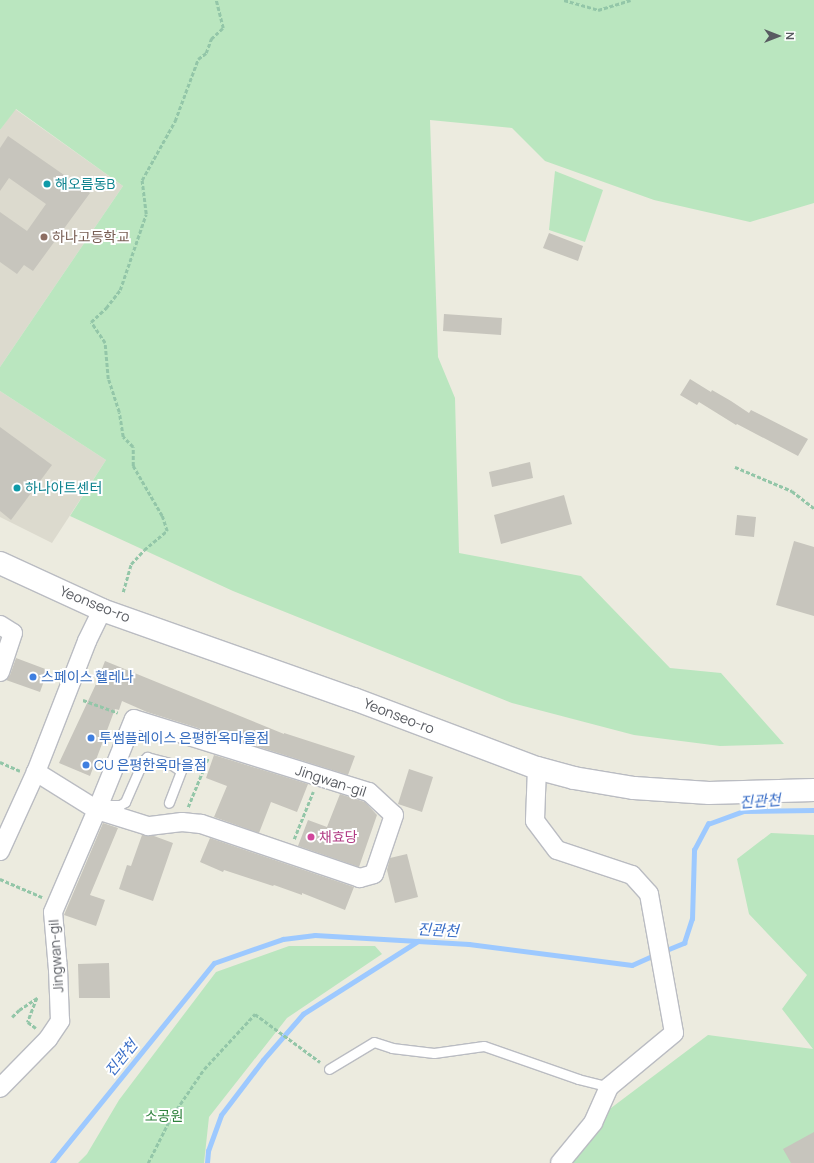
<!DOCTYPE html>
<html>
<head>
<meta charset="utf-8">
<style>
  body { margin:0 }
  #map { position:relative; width:814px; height:1163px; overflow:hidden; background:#ecebdf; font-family:Manrope,"Noto Sans KR",sans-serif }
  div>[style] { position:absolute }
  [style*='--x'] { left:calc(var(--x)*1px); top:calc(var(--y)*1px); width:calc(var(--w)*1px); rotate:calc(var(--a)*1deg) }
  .education>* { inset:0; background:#dcdace }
  .green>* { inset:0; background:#bae6bf }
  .stream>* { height:4.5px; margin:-2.25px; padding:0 2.25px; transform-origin:2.25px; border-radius:2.25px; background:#9dc9ff }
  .building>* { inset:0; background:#c7c5bd }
  .path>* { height:2.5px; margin-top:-1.25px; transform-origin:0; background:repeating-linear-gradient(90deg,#93c6a8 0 4px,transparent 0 6px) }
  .roads { filter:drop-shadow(1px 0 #babcc2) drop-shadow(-1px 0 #babcc2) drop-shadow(0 1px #babcc2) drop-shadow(0 -1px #babcc2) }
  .lane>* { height:9px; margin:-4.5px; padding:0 4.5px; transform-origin:4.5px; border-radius:4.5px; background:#fff }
  .street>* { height:18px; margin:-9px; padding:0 9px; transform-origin:9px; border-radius:9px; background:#fff }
  .secondary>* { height:22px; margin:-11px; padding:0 11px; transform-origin:11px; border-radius:11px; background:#fff }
  .dots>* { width:11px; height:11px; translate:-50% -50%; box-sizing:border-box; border:2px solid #fff; border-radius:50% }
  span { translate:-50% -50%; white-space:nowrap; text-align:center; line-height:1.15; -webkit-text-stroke:4px #fff; paint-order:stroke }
  .culture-label { font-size:14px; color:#0d838f }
  .left { translate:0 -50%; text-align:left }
  .education-label { font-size:14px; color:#785e54 }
  .street-label { font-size:14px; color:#585b61 }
  .shop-label { font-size:14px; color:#366cbe }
  .hotel-label { font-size:14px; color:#b23c85 }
  .park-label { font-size:14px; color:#2f823d }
  .water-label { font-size:15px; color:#3b6fc7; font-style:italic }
  .north { position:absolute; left:758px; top:16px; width:40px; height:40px; -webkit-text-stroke:3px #fff; paint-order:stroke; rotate:90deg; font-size:11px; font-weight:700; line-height:16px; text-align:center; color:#585b61 }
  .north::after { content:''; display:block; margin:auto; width:14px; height:18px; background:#585b61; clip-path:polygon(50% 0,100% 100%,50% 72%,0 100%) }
</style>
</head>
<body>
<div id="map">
  <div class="education">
    <i style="clip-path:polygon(15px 109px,123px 186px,0 367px,0 130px)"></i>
    <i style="clip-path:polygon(0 391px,106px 460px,52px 543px,0 517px)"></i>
  </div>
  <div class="green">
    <i style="clip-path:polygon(0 0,814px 0,814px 203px,750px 222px,654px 200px,545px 161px,512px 128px,430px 120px,438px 357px,455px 398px,459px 553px,581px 576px,670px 668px,721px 673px,784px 744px,720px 746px,634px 735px,512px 703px,233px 591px,70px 516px,106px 460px,0 391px,0 367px,123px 186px,16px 109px,0 130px)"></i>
    <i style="clip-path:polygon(555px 171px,603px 190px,585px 242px,549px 230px)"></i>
    <i style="clip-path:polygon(771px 833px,814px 835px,814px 1163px,564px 1163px,607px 1111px,708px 1035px,813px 1049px,782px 1009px,807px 975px,749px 914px,737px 859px)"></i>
    <i style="clip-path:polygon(289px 946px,375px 946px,382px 954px,287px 1018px,209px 1117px,204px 1163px,78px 1163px,87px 1154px,119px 1100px,216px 972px)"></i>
  </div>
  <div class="stream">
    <i style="--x:664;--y:951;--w:22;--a:-22"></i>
    <i style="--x:684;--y:943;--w:25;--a:-72"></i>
    <i style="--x:692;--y:919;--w:69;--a:-88.3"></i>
    <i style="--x:694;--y:850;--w:30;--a:-62"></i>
    <i style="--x:708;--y:824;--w:37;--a:-20"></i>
    <i style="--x:743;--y:811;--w:71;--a:-0.8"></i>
    <i style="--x:52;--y:1163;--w:257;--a:-51"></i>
    <i style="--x:214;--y:963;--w:73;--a:-19.2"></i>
    <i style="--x:283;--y:939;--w:32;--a:-7"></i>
    <i style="--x:315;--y:935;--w:154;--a:3.3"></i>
    <i style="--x:469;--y:944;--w:164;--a:7.3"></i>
    <i style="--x:632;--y:965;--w:27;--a:-24"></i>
    <i style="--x:207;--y:1163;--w:12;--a:-85"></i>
    <i style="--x:208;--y:1151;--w:38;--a:-70"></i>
    <i style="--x:221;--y:1115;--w:69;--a:-52.6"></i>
    <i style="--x:263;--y:1060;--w:61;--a:-49"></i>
    <i style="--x:303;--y:1014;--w:136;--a:-32.4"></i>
  </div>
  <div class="building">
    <i style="clip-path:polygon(8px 136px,90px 193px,33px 271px,24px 265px,17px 274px,0 262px,0 212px,27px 231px,46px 204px,9px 178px,0 191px,0 148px)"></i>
    <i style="clip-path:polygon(549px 233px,583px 246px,578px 261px,543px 248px)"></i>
    <i style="clip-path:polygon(444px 314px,502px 318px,501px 335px,443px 331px)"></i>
    <i style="clip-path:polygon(690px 379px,711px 392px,712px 390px,731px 401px,749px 413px,751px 410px,808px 439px,798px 456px,737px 424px,736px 425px,699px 402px,697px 405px,680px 395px)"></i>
    <i style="clip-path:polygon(0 427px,52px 465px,11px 520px,0 511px)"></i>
    <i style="clip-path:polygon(530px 462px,533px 478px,492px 487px,489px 472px)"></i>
    <i style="clip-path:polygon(564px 495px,572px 524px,501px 544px,494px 515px)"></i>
    <i style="clip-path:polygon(737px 515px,756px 517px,754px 537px,735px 535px)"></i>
    <i style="clip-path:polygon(794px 541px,814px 547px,814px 616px,776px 605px)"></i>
    <i style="clip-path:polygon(16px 658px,48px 670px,40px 692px,6px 680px,10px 675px)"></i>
    <i style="clip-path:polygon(105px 661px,284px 734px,284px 733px,355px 756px,348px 775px,147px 712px,122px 701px,119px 710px,115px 709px,90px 776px,59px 763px,96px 684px)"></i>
    <i style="clip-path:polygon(214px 755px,308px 784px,297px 812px,271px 802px,259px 833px,214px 817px,227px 786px,206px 778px)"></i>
    <i style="clip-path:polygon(409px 769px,433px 777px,422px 812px,398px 804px)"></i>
    <i style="clip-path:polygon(340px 794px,365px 802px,377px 815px,359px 867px,298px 846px,308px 820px,327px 827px)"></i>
    <i style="clip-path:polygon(103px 823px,118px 828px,90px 895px,105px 900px,96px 926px,64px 915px)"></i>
    <i style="clip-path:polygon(142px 835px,154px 836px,173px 843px,153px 901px,119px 889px,127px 865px,131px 866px)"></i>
    <i style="clip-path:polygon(210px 838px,354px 887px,345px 910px,302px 893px,302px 895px,274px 885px,273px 886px,224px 870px,223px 872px,200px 862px)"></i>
    <i style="clip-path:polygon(407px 854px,418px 897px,395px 903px,387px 870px,390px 858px)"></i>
    <i style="clip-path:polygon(109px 963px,110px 998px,79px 998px,78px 964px)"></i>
    <i style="clip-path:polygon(814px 1132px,814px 1163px,791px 1163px,783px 1149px)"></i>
  </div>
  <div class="path">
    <i style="--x:564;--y:0;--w:35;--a:16"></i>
    <i style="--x:598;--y:10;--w:34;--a:-17"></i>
    <i style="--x:735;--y:467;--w:62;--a:22.8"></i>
    <i style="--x:792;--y:491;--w:28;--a:38"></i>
    <i style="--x:123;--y:592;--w:29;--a:-74"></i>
    <i style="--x:131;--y:564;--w:19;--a:-47"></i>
    <i style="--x:144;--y:550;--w:30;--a:-40"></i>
    <i style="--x:167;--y:531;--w:16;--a:-108"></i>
    <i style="--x:162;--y:516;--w:58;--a:-120.1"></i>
    <i style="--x:133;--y:466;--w:19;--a:-90"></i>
    <i style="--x:133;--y:447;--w:14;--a:-135"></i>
    <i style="--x:123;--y:437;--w:25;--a:-99"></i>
    <i style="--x:119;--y:412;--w:35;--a:-108"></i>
    <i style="--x:108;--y:379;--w:36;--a:-95"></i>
    <i style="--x:105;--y:343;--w:25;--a:-124"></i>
    <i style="--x:91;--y:322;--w:21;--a:-43"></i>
    <i style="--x:106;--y:308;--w:23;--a:-52"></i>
    <i style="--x:120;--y:290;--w:80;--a:-71.1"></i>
    <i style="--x:146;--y:214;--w:34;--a:-97"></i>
    <i style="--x:142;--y:180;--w:68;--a:-60.8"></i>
    <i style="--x:175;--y:121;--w:66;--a:-69.6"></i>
    <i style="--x:198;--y:59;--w:10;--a:-37"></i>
    <i style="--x:206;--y:53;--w:15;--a:-70"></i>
    <i style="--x:211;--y:39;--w:16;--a:-43"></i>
    <i style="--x:223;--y:28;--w:29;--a:-104"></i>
    <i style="--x:83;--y:700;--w:37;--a:20"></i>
    <i style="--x:0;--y:762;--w:22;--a:24"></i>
    <i style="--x:188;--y:807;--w:53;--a:-67.8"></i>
    <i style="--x:294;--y:839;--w:51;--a:-68"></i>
    <i style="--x:0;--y:879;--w:46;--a:23.2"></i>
    <i style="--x:12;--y:1017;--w:10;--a:-45"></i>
    <i style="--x:19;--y:1010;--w:22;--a:-34"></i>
    <i style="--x:37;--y:998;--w:26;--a:111"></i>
    <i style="--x:28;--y:1022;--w:10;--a:37"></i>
    <i style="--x:148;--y:1163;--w:49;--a:-63.4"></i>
    <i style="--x:170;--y:1119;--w:60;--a:-55.8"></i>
    <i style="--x:204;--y:1069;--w:75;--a:-47.2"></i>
    <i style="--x:255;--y:1014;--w:81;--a:36.4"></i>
  </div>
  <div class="roads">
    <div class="lane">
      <i style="--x:101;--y:801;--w:8;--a:30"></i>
      <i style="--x:108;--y:805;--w:12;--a:0"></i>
      <i style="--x:120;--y:805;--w:6;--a:-31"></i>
      <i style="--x:125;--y:802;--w:45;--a:-66.3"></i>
      <i style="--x:143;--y:761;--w:6;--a:-45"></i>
      <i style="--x:147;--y:757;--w:23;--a:15"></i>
      <i style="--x:169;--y:763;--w:14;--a:34"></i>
      <i style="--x:181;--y:771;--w:34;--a:111"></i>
      <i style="--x:329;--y:1069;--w:52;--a:-31"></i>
      <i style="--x:374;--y:1042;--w:19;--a:18"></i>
      <i style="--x:392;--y:1048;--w:42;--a:6.8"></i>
      <i style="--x:434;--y:1053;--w:50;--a:-8"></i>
      <i style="--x:484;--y:1046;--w:100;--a:19.3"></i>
      <i style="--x:578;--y:1079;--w:32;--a:14"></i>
    </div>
    <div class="street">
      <i style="--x:0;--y:625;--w:15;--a:32"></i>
      <i style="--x:13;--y:633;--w:41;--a:108.4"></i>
      <i style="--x:537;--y:768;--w:53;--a:92.2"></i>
      <i style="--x:535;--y:821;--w:36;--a:53"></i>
      <i style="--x:557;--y:850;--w:79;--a:18.4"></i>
      <i style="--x:632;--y:875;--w:25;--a:48"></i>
      <i style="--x:649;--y:894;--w:141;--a:79.8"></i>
      <i style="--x:674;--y:1033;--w:85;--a:140.3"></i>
      <i style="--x:609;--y:1087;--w:39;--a:114"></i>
      <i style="--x:593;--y:1123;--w:52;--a:129.5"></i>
      <i style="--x:0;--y:851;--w:87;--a:-65.5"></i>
      <i style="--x:36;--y:772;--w:141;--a:-68.7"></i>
      <i style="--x:87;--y:641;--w:34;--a:-64"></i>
      <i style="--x:0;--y:1088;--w:69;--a:-45.6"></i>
      <i style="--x:48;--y:1039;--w:22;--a:-56"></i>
      <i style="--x:60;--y:1021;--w:51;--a:-92.2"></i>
      <i style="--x:58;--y:970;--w:58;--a:-94.9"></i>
      <i style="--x:53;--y:912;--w:111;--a:-66.7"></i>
      <i style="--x:97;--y:810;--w:98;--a:-67.9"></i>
      <i style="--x:134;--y:719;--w:246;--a:17.3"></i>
      <i style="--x:369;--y:792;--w:34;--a:43"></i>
      <i style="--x:394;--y:815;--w:62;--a:108.7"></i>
      <i style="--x:374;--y:874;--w:15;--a:164"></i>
      <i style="--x:360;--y:878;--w:168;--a:-161.2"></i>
      <i style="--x:201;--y:824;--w:19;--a:-174"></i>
      <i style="--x:182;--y:822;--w:34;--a:173"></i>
      <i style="--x:148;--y:826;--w:53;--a:-162.6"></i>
      <i style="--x:97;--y:810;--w:72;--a:-148.1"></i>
    </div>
    <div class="secondary">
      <i style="--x:0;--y:563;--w:112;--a:24.7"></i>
      <i style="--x:102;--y:610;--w:267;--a:19.5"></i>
      <i style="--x:354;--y:699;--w:196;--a:20.7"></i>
      <i style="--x:537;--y:768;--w:38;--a:15"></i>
      <i style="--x:574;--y:778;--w:61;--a:9.5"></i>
      <i style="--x:634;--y:788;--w:75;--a:3.8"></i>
      <i style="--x:709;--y:793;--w:105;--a:-1.6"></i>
    </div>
  </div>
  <div class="dots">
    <i style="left:47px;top:184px;background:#0f9aa8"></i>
    <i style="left:44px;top:237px;background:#8d6e63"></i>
    <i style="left:17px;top:488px;background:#0f9aa8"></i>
    <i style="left:33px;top:677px;background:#3f7fe0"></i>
    <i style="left:91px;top:738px;background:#3f7fe0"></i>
    <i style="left:86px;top:765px;background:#3f7fe0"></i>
    <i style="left:311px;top:837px;background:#d1479c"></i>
  </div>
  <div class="culture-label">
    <span class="left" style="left:55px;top:184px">해오름동B</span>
    <span class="left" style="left:25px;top:488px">하나아트센터</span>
  </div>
  <div class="education-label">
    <span class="left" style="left:52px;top:237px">하나고등학교</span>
  </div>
  <div class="street-label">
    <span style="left:95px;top:604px;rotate:22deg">Yeonseo-ro</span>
    <span style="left:399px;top:716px;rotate:21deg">Yeonseo-ro</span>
    <span style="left:331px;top:781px;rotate:18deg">Jingwan-gil</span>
    <span style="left:56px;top:956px;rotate:-94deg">Jingwan-gil</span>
  </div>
  <div class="shop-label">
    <span class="left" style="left:41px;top:677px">스페이스 헬레나</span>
    <span class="left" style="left:99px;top:738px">투썸플레이스 은평한옥마을점</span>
    <span class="left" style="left:94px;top:765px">CU 은평한옥마을점</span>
  </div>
  <div class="hotel-label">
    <span class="left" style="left:319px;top:837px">채효당</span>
  </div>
  <div class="park-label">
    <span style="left:164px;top:1116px">소공원</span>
  </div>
  <div class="water-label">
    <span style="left:760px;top:801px;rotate:-4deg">진관천</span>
    <span style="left:438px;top:930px;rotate:3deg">진관천</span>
    <span style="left:121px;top:1058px;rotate:-51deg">진관천</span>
  </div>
  <div class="north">N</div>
</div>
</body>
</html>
